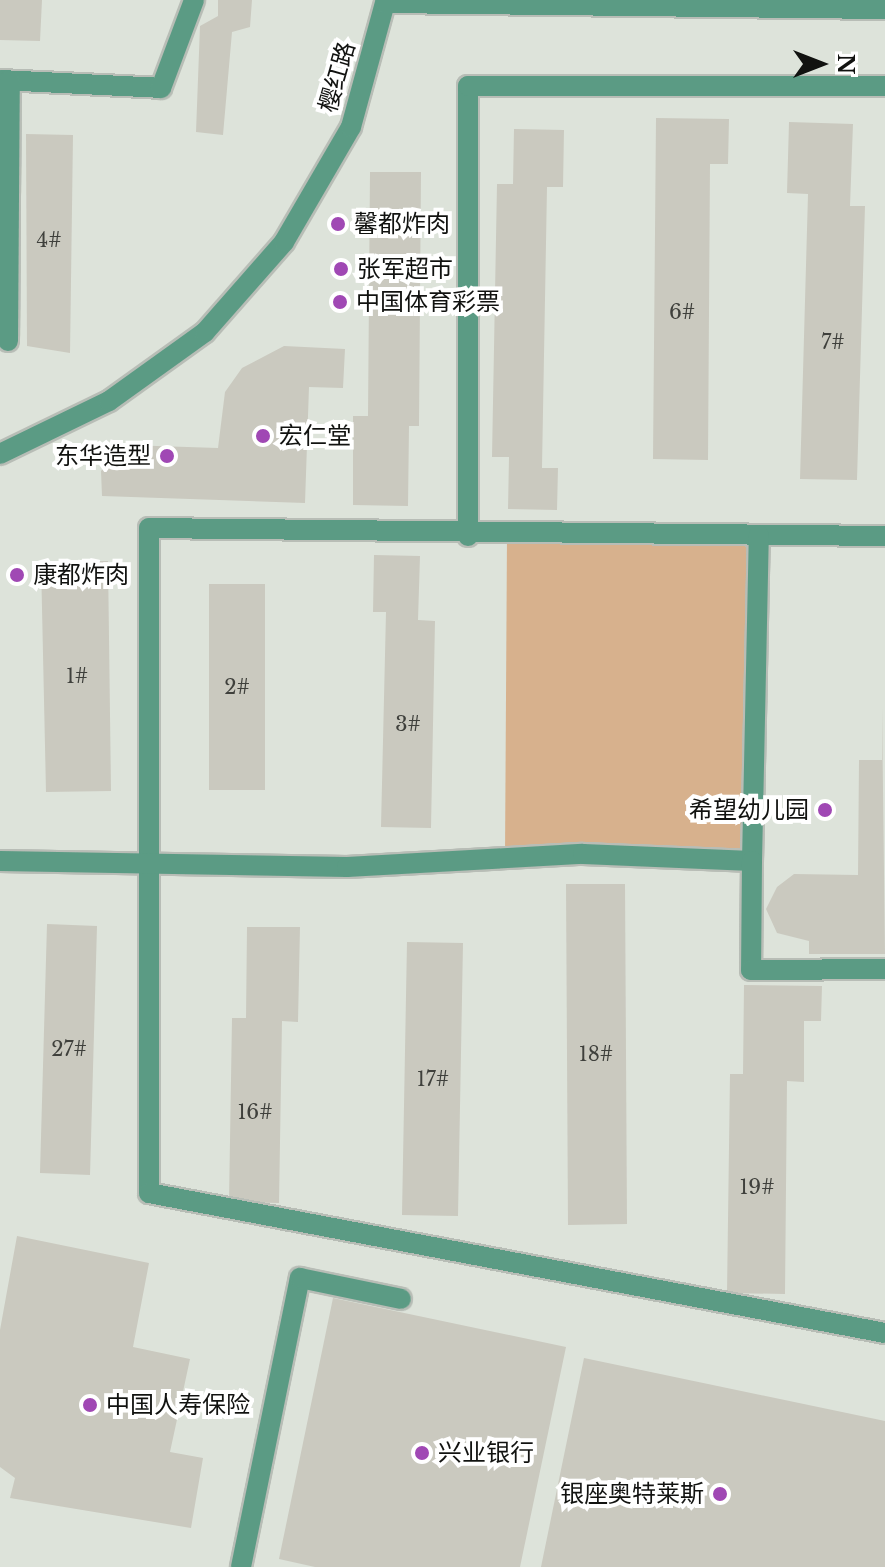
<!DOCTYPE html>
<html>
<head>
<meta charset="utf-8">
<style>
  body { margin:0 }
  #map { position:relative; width:885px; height:1567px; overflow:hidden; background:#dde3da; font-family:"Libre Baskerville","Noto Sans SC",serif }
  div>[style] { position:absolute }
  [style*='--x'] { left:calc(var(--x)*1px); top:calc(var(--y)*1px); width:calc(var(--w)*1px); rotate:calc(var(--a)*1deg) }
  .green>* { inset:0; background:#d7b18d }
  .building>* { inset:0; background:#cac9bf }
  .roads { filter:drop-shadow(2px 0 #b8bdb6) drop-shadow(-2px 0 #b8bdb6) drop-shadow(0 2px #b8bdb6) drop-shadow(0 -2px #b8bdb6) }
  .minor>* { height:20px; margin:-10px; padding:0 10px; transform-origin:10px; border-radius:10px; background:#5b9b84 }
  .dots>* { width:22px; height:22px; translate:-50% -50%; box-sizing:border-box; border:4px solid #fff; border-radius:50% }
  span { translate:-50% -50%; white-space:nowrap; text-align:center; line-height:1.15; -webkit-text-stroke:8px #fff; paint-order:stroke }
  .number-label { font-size:20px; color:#3f403c }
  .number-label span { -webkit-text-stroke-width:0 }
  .street-label { font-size:24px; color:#111210 }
  .poi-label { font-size:24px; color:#111210 }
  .left { translate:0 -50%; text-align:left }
  .right { translate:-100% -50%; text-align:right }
  .north { position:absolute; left:781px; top:24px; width:80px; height:80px; -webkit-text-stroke:6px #fff; paint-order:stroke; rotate:90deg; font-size:22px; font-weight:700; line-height:32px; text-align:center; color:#111210 }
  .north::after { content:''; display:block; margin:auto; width:28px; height:36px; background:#111210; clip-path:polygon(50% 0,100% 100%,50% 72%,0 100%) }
</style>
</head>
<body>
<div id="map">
  <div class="green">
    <i style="clip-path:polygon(759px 535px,752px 861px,505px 858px,507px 537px)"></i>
  </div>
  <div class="building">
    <i style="clip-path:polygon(0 0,42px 0,40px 41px,0 40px)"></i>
    <i style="clip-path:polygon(218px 0,252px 0,250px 27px,232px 32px,223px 135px,196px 132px,200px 26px,218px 16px)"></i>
    <i style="clip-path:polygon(656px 118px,729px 119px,728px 164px,710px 164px,708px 460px,653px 459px)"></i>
    <i style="clip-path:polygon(789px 122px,853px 124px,850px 206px,865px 206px,857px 480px,800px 479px,808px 194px,787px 193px)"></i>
    <i style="clip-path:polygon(514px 129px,564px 130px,563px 187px,547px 187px,542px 468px,558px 468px,557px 510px,508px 509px,509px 457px,492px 457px,497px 184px,513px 184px)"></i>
    <i style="clip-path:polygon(26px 134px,73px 135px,70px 353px,27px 346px)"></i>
    <i style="clip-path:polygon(370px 172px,421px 172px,419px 426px,409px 426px,408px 506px,353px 505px,353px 416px,368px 416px)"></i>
    <i style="clip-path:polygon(284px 346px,345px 349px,343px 388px,309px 387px,305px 503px,102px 496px,101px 471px,126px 445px,218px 448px,225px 392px,242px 368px)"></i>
    <i style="clip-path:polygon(374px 555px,420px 556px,418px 620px,435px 621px,431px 828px,381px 827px,386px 612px,373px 612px)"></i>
    <i style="clip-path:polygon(108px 561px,111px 791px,46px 792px,41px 562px)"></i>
    <i style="clip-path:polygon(209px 584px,265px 584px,265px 790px,209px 790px)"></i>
    <i style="clip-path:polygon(882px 706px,885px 954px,809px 954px,809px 941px,777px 933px,766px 909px,777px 887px,794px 874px,858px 875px,859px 760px,882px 760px)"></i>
    <i style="clip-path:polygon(566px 884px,625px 884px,627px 1224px,568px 1225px)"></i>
    <i style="clip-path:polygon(47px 924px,97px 926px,90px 1175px,40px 1173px)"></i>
    <i style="clip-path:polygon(247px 927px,300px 927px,298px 1022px,282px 1021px,279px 1203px,229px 1202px,232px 1018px,246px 1018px)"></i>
    <i style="clip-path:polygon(407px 942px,463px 943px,458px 1216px,402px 1215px)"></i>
    <i style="clip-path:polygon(744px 985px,822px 986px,821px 1021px,804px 1021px,804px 1082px,787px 1081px,785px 1294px,727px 1293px,730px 1074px,743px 1074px)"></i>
    <i style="clip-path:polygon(17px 1236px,149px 1263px,133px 1347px,190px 1359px,170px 1452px,203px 1458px,191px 1528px,10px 1498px,15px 1478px,0 1467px,0 1330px)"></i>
    <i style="clip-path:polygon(333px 1298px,566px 1347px,520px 1567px,315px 1567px,279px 1559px)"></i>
    <i style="clip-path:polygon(584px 1358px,885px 1421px,885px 1567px,541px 1567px)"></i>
  </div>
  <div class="roads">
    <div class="minor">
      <i style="--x:0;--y:80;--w:161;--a:2.8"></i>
      <i style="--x:161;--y:88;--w:94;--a:-69.4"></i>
      <i style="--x:8;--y:341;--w:260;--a:-89.6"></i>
      <i style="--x:0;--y:454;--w:121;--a:-25.9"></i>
      <i style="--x:109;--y:401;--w:118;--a:-35.7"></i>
      <i style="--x:205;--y:332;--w:120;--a:-48.7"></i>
      <i style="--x:284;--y:242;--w:133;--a:-59.8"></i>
      <i style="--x:351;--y:127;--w:129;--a:-74.7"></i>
      <i style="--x:385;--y:3;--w:500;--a:0.69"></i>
      <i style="--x:468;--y:536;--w:450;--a:-90"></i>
      <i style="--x:468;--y:86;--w:417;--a:0"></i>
      <i style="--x:885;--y:536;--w:736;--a:-179.38"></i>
      <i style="--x:149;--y:528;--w:665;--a:90"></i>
      <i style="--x:149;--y:1193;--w:749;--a:10.77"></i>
      <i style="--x:0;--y:861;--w:347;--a:1"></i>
      <i style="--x:347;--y:867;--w:236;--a:-3.2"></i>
      <i style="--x:583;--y:854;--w:169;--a:2.4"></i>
      <i style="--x:752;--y:861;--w:326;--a:-88.8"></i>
      <i style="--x:752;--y:861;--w:109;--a:90.5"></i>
      <i style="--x:751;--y:970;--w:134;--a:-0.4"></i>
      <i style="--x:241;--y:1567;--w:295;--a:-78.5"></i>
      <i style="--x:300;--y:1278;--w:103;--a:11.7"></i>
    </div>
  </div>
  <div class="dots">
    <i style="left:338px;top:224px;background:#a048b4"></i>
    <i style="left:341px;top:269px;background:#a048b4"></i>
    <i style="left:340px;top:302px;background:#a048b4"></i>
    <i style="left:263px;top:436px;background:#a048b4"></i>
    <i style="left:167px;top:456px;background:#a048b4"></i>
    <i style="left:17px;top:575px;background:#a048b4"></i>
    <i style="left:825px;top:810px;background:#a048b4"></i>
    <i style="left:90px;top:1405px;background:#a048b4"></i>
    <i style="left:422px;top:1453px;background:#a048b4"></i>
    <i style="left:720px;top:1494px;background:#a048b4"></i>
  </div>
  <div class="number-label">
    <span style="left:49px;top:240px">4#</span>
    <span style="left:682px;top:312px">6#</span>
    <span style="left:833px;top:342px">7#</span>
    <span style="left:77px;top:676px">1#</span>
    <span style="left:237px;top:687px">2#</span>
    <span style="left:408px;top:724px">3#</span>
    <span style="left:69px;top:1049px">27#</span>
    <span style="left:596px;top:1054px">18#</span>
    <span style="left:433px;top:1079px">17#</span>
    <span style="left:255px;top:1112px">16#</span>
    <span style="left:757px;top:1187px">19#</span>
  </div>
  <div class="street-label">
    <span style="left:337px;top:77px;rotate:-74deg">樱红路</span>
  </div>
  <div class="poi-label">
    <span class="left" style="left:354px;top:224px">馨都炸肉</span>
    <span class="left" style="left:357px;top:269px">张军超市</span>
    <span class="left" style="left:356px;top:302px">中国体育彩票</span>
    <span class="left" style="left:279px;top:436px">宏仁堂</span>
    <span class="right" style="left:151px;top:456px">东华造型</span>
    <span class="left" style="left:33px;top:575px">康都炸肉</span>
    <span class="right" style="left:809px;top:810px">希望幼儿园</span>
    <span class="left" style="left:106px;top:1405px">中国人寿保险</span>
    <span class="left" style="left:438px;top:1453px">兴业银行</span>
    <span class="right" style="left:704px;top:1494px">银座奥特莱斯</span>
  </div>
  <div class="north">N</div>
</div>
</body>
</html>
